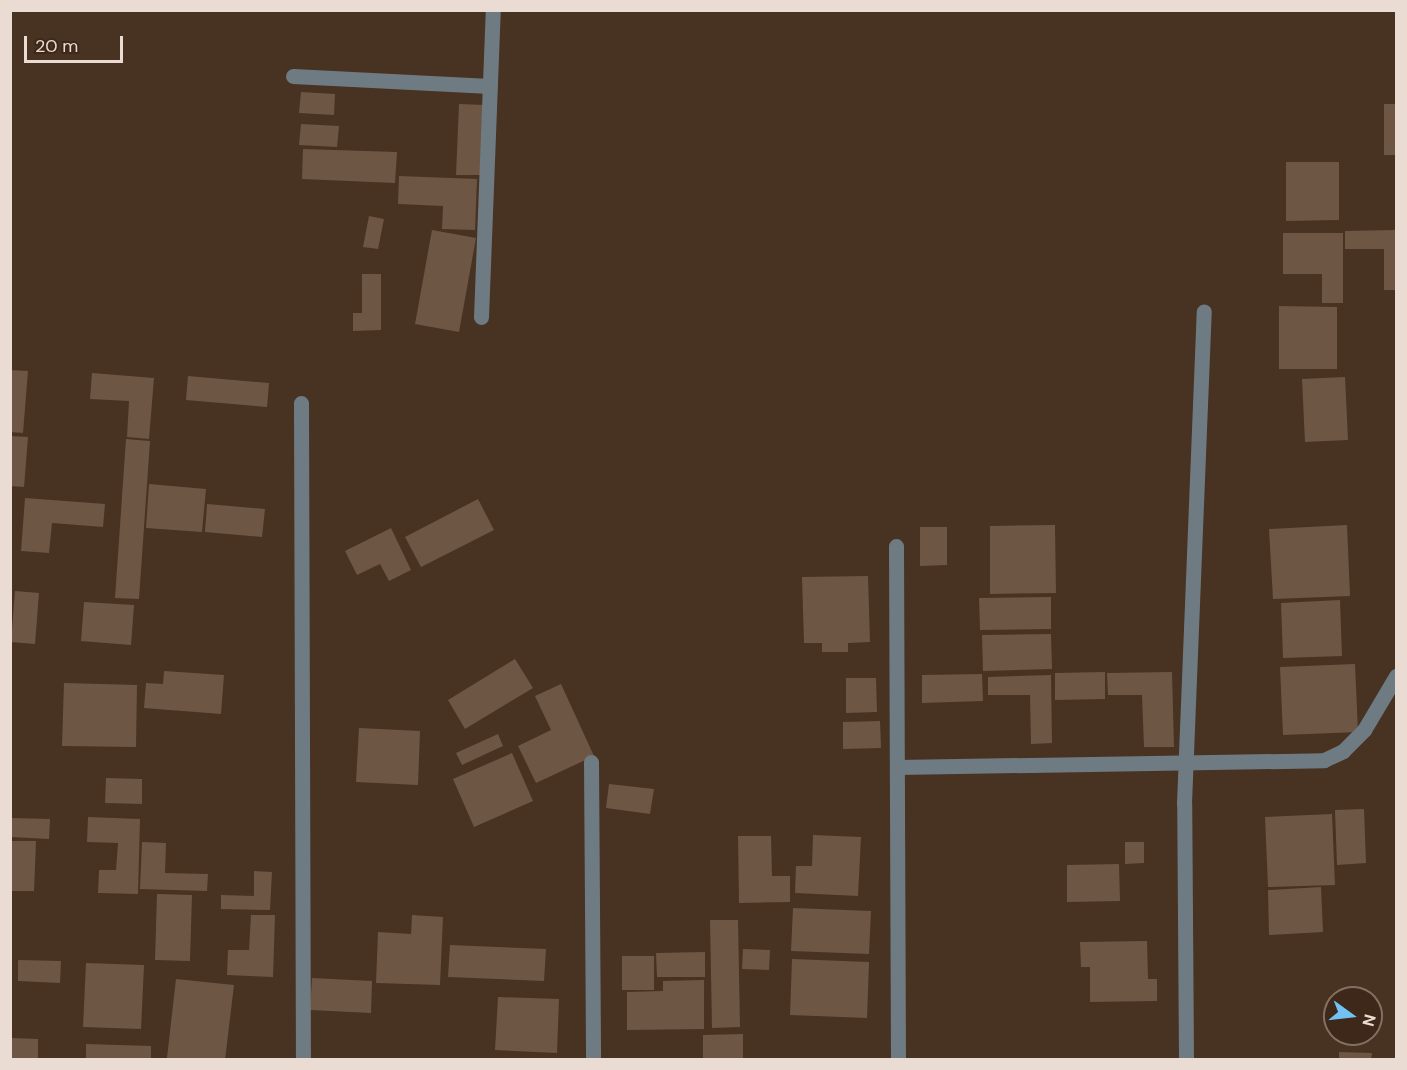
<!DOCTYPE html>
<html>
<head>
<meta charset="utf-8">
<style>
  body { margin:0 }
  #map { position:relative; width:1407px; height:1070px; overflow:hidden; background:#483222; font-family:"DM Sans",sans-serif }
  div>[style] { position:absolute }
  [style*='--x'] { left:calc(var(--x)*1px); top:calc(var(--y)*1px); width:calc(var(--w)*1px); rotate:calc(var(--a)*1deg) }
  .building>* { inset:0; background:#6e5645 }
  .minor>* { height:15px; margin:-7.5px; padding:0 7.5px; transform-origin:7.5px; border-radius:7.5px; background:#6f7b83 }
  span { translate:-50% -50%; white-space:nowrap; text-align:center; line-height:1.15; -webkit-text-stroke:6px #3d2819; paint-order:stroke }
  .frame { position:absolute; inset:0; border:12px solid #eadcd2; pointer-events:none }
  .north { position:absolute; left:1323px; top:986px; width:60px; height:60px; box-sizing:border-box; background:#3d2819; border:2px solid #827063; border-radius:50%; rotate:105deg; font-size:16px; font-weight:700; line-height:24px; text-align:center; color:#eadcd2 }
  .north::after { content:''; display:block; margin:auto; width:21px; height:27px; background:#71c1f4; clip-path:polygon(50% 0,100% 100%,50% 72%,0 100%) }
  .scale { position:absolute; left:24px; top:36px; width:99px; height:27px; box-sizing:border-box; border:3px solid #eadcd2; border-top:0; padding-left:8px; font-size:18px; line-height:21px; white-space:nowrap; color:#eadcd2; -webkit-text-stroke:4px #3d2819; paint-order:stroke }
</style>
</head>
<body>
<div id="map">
  <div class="building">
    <i style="clip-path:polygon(301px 92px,335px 94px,334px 115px,299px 113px)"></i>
    <i style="clip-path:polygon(459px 104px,485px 105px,481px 175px,456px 175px)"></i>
    <i style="clip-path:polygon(1384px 104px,1396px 104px,1396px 155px,1384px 155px)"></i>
    <i style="clip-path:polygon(301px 124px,339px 126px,337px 147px,299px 145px)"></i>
    <i style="clip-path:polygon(303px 149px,397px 152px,395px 183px,302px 179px)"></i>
    <i style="clip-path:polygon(1286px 162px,1339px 162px,1339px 220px,1286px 221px)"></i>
    <i style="clip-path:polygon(399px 176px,477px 179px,475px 230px,442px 229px,443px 206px,398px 204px)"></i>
    <i style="clip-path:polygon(369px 216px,384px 219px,378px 249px,363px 247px)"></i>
    <i style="clip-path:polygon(432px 230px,476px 238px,459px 332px,415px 324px)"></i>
    <i style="clip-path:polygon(1396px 230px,1396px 290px,1384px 290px,1384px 249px,1345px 249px,1345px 231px)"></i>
    <i style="clip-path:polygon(1283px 233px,1343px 233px,1343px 303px,1322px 303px,1322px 274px,1283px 274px)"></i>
    <i style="clip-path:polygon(362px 274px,381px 274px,381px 330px,353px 331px,353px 313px,362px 313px)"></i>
    <i style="clip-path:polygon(1279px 306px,1337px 307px,1337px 369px,1279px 369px)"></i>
    <i style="clip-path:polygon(10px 370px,28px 371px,23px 433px,10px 432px)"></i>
    <i style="clip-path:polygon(92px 373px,154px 378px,149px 439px,127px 437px,129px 401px,90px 399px)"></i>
    <i style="clip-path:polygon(188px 376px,269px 383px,267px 407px,186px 400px)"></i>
    <i style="clip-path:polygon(1345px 377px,1348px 440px,1305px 442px,1302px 379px)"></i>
    <i style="clip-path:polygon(10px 436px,28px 437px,24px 487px,10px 486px)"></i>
    <i style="clip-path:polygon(126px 439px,150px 441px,139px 599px,115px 598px)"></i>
    <i style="clip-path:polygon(149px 484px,206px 489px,202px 532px,146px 528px)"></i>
    <i style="clip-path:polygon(25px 498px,105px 504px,103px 527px,52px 523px,49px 553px,21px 551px)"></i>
    <i style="clip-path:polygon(478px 499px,494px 530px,421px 567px,405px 537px)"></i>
    <i style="clip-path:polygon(207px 504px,265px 509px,262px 537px,205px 532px)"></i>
    <i style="clip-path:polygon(1055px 525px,1056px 593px,990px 594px,990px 526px)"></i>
    <i style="clip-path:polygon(1347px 525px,1350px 596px,1273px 599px,1269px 529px)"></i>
    <i style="clip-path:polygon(920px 527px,947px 527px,947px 565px,920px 566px)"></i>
    <i style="clip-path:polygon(391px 528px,411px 570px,389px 581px,380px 564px,357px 575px,345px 551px)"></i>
    <i style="clip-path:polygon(868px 576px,870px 642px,848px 643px,848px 652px,822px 652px,822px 643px,804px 643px,802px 577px)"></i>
    <i style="clip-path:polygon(15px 591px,39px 593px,35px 644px,11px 642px)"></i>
    <i style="clip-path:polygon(1051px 597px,1051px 629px,980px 630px,979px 598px)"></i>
    <i style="clip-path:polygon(1340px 600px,1342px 656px,1283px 658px,1281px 603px)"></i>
    <i style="clip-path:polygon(84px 602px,134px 605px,131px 645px,81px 641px)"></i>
    <i style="clip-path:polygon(1051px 634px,1052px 669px,983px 671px,982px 635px)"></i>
    <i style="clip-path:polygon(515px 659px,533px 688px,465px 729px,448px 700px)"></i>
    <i style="clip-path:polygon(1355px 664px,1358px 732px,1283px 735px,1280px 667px)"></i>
    <i style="clip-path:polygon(164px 671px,224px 675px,221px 714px,144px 708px,146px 683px,163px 684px)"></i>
    <i style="clip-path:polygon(1105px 672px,1105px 699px,1055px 700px,1055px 673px)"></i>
    <i style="clip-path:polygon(1172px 672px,1174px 747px,1144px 747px,1142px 695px,1108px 695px,1107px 673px)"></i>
    <i style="clip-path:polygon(982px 674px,983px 701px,922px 703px,922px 675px)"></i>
    <i style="clip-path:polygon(1051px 675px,1052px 743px,1031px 744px,1030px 695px,988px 695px,988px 677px)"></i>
    <i style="clip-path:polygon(846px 678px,876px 678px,877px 712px,846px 713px)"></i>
    <i style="clip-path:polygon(64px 683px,137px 685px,136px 747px,62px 746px)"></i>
    <i style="clip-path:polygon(561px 684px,594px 756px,536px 783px,518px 746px,551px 730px,535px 696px)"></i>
    <i style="clip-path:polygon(880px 721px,881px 748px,843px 749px,843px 722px)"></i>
    <i style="clip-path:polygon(359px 728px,420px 731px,418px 785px,356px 782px)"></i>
    <i style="clip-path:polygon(498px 734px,503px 746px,462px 765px,456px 753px)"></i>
    <i style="clip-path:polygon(512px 753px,533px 801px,474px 827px,453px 779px)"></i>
    <i style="clip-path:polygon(106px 778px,142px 779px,142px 804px,105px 803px)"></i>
    <i style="clip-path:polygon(609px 784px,654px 789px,650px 814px,606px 808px)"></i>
    <i style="clip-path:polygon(1364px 809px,1366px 863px,1337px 865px,1335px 810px)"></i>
    <i style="clip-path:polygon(1332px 814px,1335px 885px,1268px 887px,1265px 817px)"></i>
    <i style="clip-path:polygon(88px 817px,140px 819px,138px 894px,98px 893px,99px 870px,116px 870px,118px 843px,87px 842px)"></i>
    <i style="clip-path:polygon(10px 818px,50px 819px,49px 839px,10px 837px)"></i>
    <i style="clip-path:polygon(813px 835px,861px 837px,858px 896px,795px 893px,796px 866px,812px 866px)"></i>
    <i style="clip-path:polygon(738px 836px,771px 836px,772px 876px,790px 876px,790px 902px,739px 903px)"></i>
    <i style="clip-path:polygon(10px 841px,36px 841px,34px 891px,10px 891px)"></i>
    <i style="clip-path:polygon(142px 842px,166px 843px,165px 873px,208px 874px,207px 891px,140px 889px)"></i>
    <i style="clip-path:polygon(1125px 842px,1144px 842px,1144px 863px,1125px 864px)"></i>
    <i style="clip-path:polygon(1119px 864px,1120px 901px,1067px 902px,1067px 865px)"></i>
    <i style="clip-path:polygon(254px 871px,272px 872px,270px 910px,221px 909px,221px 895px,254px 896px)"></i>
    <i style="clip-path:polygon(1321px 887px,1323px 932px,1269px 935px,1268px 890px)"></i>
    <i style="clip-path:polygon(157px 894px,192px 895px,190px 961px,155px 960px)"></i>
    <i style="clip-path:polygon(793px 908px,871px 911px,869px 954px,791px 951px)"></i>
    <i style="clip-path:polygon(251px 915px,275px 915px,273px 977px,227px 975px,228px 950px,249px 950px)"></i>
    <i style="clip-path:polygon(412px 915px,443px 917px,440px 985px,376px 983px,378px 932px,411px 934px)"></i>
    <i style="clip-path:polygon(710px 920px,738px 920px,740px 1027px,712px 1028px)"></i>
    <i style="clip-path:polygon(1147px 941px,1148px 979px,1157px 979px,1157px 1001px,1090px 1002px,1090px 967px,1081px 967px,1080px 942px)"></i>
    <i style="clip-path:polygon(450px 945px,546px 949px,544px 981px,448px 977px)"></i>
    <i style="clip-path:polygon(743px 949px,770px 950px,769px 970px,742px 969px)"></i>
    <i style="clip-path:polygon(705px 952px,705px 977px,657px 977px,656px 953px)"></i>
    <i style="clip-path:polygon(622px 956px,654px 956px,654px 990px,622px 990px)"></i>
    <i style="clip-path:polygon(792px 959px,869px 962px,867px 1018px,790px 1015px)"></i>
    <i style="clip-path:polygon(18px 960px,61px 961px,60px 983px,18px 981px)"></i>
    <i style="clip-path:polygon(86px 963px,144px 965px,141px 1029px,83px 1027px)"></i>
    <i style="clip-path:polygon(312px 978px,372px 981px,371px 1013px,310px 1010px)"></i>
    <i style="clip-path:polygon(176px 979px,234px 985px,225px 1060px,167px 1058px)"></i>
    <i style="clip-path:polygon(704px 980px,704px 1029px,627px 1030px,627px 992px,663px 991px,663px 981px)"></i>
    <i style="clip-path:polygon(498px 997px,559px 999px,557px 1053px,495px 1050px)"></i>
    <i style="clip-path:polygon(743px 1034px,743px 1060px,703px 1060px,703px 1035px)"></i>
    <i style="clip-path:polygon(11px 1038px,38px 1039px,38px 1060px,11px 1060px)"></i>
    <i style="clip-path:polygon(86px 1044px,151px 1046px,151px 1060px,86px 1060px)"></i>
    <i style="clip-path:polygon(1339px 1052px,1372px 1053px,1371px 1060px,1339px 1060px)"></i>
  </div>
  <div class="minor">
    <i style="--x:293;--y:76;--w:197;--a:2.9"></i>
    <i style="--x:481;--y:317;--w:307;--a:-87.8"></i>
    <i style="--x:301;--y:403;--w:657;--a:89.83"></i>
    <i style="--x:896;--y:546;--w:514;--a:89.78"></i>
    <i style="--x:591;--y:762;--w:298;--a:89.6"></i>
    <i style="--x:897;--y:767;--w:427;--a:-0.9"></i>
    <i style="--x:1324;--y:760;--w:21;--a:-25"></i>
    <i style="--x:1343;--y:751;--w:30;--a:-45"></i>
    <i style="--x:1364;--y:730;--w:63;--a:-59.3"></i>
    <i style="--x:1186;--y:1060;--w:257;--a:-90.4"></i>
    <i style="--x:1184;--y:803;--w:492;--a:-87.7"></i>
  </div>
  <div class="frame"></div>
  <div class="north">N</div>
  <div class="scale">20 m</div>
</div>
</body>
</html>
